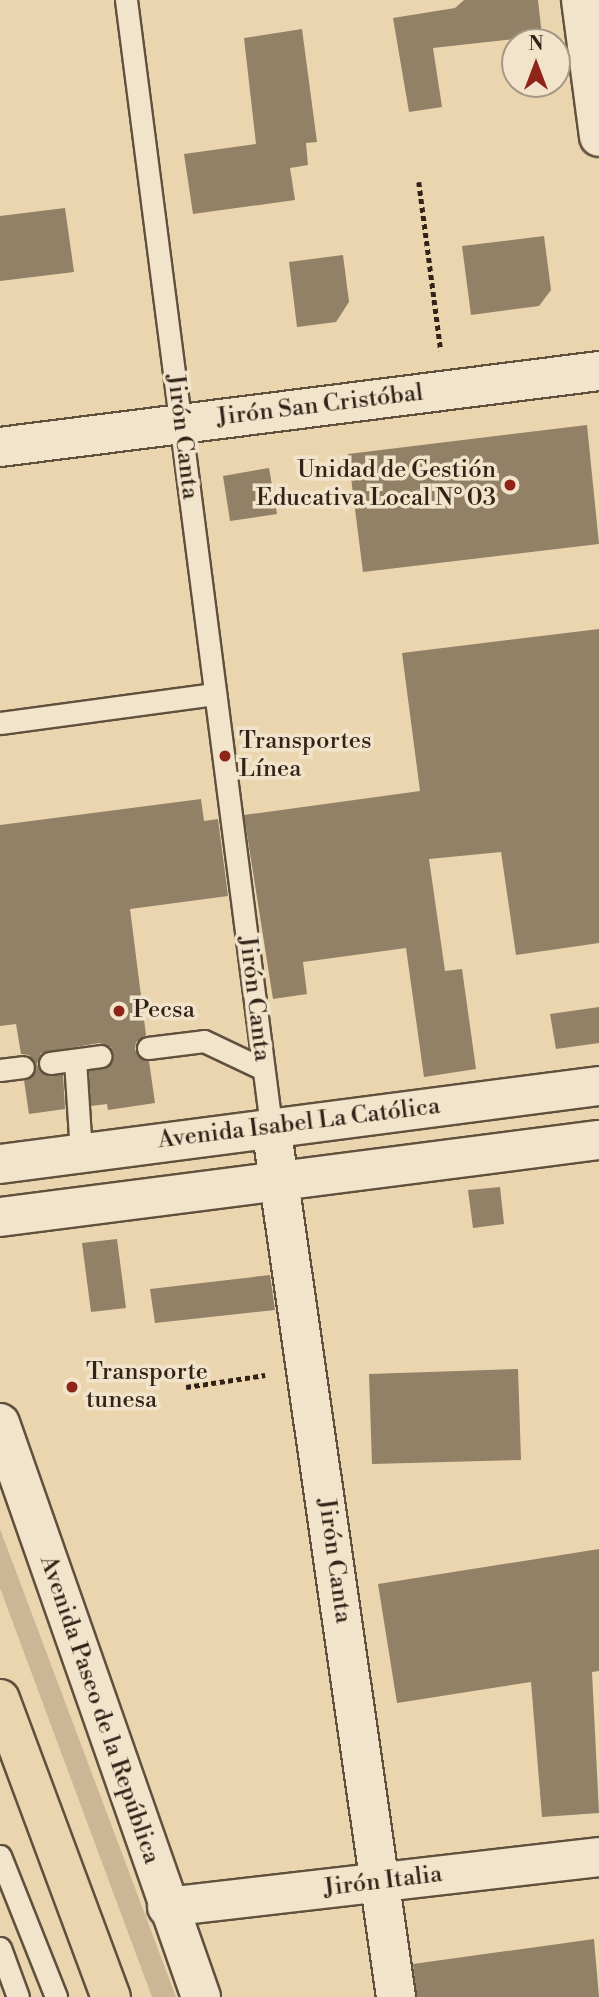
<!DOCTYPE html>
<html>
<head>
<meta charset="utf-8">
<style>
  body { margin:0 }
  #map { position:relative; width:599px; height:1997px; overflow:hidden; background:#ead5af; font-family:"Libre Bodoni",serif }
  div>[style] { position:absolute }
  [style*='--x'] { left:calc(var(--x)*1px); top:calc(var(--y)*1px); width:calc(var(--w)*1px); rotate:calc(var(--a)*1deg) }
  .green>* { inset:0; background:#cbb796 }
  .building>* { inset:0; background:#928067 }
  .path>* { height:4.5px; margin-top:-2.25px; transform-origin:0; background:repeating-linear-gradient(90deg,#322319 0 5px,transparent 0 8.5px) }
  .roads { filter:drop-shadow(2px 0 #60503e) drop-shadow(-2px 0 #60503e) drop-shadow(0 2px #60503e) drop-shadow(0 -2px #60503e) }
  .service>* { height:21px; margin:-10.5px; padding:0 10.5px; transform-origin:10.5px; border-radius:10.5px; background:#f1e4cb }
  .minor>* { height:38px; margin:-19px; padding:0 19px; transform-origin:19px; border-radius:19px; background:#f1e4cb }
  .tertiary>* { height:38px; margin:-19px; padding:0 19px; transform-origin:19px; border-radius:19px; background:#f1e4cb }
  .secondary>* { height:38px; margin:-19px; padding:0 19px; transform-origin:19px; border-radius:19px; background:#f1e4cb }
  .motorway>* { height:38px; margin:-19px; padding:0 19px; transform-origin:19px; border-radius:19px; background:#ead5af }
  .dots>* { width:19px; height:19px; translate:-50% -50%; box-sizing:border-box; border:4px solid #f1e4cb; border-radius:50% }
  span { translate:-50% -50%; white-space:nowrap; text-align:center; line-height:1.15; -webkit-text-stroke:7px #f1e4cb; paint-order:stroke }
  .street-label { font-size:24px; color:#322319 }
  .poi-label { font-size:24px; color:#322319 }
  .right { translate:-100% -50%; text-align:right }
  .left { translate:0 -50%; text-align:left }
  .north { position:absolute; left:501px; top:28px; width:70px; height:70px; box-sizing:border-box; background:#f1e4cb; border:2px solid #a59784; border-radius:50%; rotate:0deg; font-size:19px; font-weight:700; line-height:28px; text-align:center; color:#322319 }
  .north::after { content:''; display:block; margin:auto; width:24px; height:32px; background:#8f2418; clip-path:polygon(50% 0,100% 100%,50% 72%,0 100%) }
</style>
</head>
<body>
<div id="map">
  <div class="green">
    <i style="clip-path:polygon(0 1529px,176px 1997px,152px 1997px,0 1588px)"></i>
  </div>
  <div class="building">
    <i style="clip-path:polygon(464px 0,538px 0,542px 36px,433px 48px,442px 107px,409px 112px,393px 18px,455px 8px)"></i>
    <i style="clip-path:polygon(302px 29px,317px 142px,306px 143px,308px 165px,290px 168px,295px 200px,193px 214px,184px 154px,256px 144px,244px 38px)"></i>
    <i style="clip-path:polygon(65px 208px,74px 272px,0 281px,0 216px)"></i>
    <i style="clip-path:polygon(544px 236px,551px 290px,539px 306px,471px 315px,462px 246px)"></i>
    <i style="clip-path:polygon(343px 255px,349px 302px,336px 322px,297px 327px,289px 262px)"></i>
    <i style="clip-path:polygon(587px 425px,599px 544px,363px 572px,348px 454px)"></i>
    <i style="clip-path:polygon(269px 468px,277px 514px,230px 521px,223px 476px)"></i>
    <i style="clip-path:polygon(599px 629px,599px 943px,516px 955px,501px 852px,429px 859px,445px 971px,462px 969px,476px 1069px,424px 1077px,406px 948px,303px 962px,307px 994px,273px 999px,244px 815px,420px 791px,402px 653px)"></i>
    <i style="clip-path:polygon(201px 799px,204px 821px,218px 819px,228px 896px,130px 909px,146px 1035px,136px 1042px,135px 1050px,149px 1061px,155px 1103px,108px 1110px,107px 1104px,91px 1106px,89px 1071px,108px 1067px,113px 1060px,111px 1047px,99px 1043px,41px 1053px,37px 1064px,40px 1072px,63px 1074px,65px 1109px,29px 1114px,24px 1080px,35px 1073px,36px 1065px,29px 1055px,21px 1054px,16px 1024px,0 1026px,0 825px)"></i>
    <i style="clip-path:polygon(599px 1007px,599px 1043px,556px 1049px,550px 1014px)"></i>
    <i style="clip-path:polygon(500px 1187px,504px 1224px,473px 1228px,468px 1190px)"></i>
    <i style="clip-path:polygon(117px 1239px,126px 1308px,91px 1312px,82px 1243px)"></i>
    <i style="clip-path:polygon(270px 1275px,275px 1310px,155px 1323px,150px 1289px)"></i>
    <i style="clip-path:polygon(518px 1369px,521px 1460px,372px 1464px,369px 1374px)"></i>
    <i style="clip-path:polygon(599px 1549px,599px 1671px,592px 1672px,599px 1813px,542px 1817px,531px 1682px,397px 1703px,378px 1584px)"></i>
    <i style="clip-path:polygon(594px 1939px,599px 1997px,417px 1997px,413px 1964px)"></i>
  </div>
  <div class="path">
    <i style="--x:419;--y:182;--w:170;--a:82.6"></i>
    <i style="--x:186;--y:1387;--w:80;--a:-8.6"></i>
  </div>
  <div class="roads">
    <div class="service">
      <i style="--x:126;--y:0;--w:1135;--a:82.66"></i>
      <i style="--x:0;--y:723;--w:217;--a:-7.7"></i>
      <i style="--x:148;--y:1048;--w:56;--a:-7.1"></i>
      <i style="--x:204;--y:1041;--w:65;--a:25.4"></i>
      <i style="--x:75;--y:1060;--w:92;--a:86.3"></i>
      <i style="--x:50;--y:1063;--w:51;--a:-7.8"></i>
      <i style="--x:0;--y:1070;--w:23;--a:-7"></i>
      <i style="--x:0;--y:1856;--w:152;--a:68.3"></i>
      <i style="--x:0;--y:1948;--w:52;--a:69.8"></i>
    </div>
    <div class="minor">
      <i style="--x:0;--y:447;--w:604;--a:-7.23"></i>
      <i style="--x:271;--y:1126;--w:880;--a:81.83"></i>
      <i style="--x:167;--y:1907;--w:435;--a:-6.6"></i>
    </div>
    <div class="tertiary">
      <i style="--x:0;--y:1164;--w:604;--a:-7.42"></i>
      <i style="--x:0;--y:1217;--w:604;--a:-7.33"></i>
    </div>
    <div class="secondary">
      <i style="--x:581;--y:0;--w:138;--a:82.5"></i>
      <i style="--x:0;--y:1423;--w:608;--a:70.7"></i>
    </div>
    <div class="motorway">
      <i style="--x:0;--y:1699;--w:318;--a:69.6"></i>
    </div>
  </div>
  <div class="dots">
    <i style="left:510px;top:485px;background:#8f2418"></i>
    <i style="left:225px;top:756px;background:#8f2418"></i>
    <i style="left:119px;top:1011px;background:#8f2418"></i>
    <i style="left:72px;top:1387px;background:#8f2418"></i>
  </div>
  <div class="street-label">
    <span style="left:320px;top:406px;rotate:-7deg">Jirón San Cristóbal</span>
    <span style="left:182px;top:437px;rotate:83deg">Jirón Canta</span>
    <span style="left:254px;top:999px;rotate:83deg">Jirón Canta</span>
    <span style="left:299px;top:1124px;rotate:-7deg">Avenida Isabel La Católica</span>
    <span style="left:334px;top:1561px;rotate:82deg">Jirón Canta</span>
    <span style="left:99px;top:1710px;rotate:71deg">Avenida Paseo de la República</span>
    <span style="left:383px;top:1882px;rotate:-7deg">Jirón Italia</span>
  </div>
  <div class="poi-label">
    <span class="right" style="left:496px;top:485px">Unidad de Gestión<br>Educativa Local N° 03</span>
    <span class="left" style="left:239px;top:756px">Transportes<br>Línea</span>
    <span class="left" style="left:133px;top:1011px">Pecsa</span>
    <span class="left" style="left:86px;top:1387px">Transporte<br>tunesa</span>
  </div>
  <div class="north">N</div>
</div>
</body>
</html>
